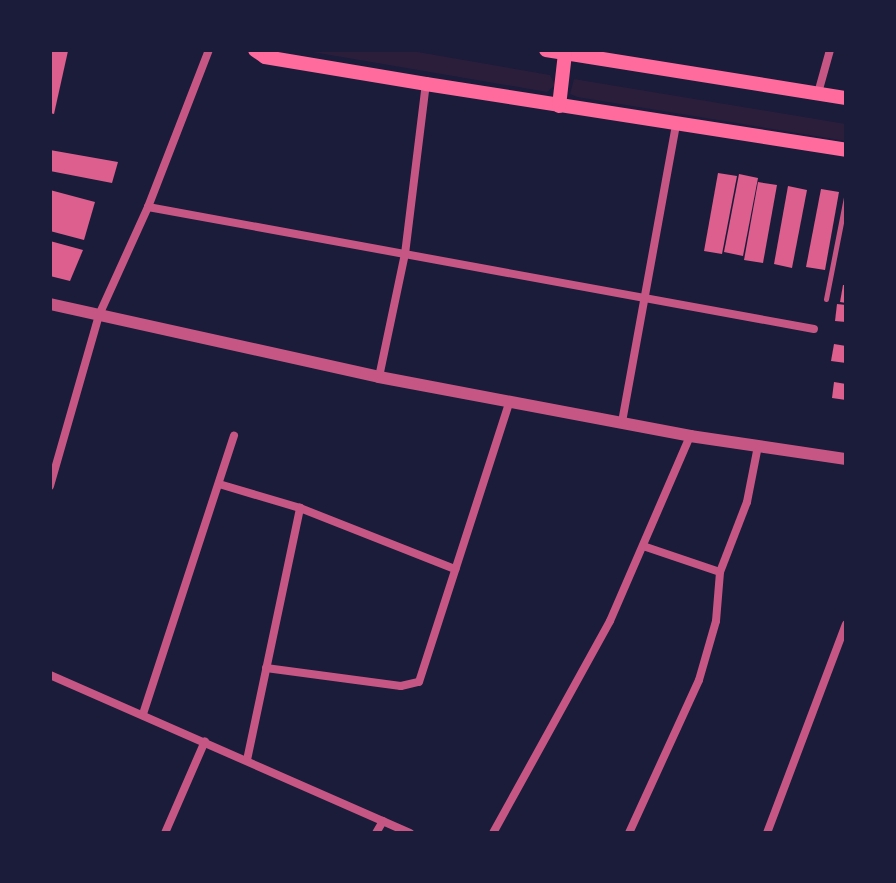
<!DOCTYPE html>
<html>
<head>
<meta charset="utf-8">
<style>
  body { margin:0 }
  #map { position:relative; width:896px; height:883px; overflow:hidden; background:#1b1b3a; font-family:Helvetica,sans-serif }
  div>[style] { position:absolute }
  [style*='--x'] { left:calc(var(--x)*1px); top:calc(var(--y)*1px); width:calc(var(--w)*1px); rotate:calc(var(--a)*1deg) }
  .green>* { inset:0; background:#2a1e3b }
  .building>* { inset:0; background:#dd5f8e }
  .service>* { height:5px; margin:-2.5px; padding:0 2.5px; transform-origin:2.5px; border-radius:2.5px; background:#c65784 }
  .minor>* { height:8px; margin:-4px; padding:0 4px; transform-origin:4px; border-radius:4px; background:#c65784 }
  .tertiary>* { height:12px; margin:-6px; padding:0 6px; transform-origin:6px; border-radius:6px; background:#c65784 }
  .secondary>* { height:14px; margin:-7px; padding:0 7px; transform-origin:7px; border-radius:7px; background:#ff6b9d }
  span { translate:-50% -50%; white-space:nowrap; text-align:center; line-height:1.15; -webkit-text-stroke:8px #1b1b3a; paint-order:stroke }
  .frame { position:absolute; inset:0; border:52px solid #1b1b3a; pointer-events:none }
</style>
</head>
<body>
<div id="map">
  <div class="green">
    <i style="clip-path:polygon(301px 50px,406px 50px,550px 75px,555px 85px,547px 92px)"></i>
    <i style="clip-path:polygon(574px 79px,846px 124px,846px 141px,577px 97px,570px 94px)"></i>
  </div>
  <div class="building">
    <i style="clip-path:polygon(50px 50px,68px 51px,54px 114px,50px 113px)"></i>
    <i style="clip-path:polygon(50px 150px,118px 162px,112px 183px,50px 171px)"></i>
    <i style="clip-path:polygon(718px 173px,737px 176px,722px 254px,704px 251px)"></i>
    <i style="clip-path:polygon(739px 174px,758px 178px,743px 256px,724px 252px)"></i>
    <i style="clip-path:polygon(758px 182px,777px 185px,763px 263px,744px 260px)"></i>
    <i style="clip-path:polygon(788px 186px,807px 190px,792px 268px,774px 264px)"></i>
    <i style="clip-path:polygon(821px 189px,839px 192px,825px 270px,806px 267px)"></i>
    <i style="clip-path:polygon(50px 190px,95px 202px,84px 240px,50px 231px)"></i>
    <i style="clip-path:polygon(50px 241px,83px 250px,70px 281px,50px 276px)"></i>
    <i style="clip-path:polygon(843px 285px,846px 285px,846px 303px,840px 302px)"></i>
    <i style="clip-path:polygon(837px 304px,846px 305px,846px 322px,835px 321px)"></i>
    <i style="clip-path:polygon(834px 344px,846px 346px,846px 363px,831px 361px)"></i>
    <i style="clip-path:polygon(834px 382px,846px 384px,846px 400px,832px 398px)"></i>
  </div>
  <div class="service">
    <i style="--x:826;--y:299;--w:104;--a:-78.9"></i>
  </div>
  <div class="minor">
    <i style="--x:818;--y:93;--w:45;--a:-74.4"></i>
    <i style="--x:148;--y:207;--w:677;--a:10.38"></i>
    <i style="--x:379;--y:377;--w:126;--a:-78.1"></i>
    <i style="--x:405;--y:254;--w:171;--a:-83"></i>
    <i style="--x:622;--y:422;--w:303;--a:-79.7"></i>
    <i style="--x:219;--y:484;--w:84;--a:16.5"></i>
    <i style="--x:300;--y:508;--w:167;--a:21.5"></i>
    <i style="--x:50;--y:486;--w:178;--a:-74"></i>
    <i style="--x:99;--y:315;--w:119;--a:-65.6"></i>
    <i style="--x:148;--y:207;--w:168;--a:-68.8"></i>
    <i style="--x:646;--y:547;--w:78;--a:18.7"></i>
    <i style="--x:266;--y:668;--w:136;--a:7.6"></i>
    <i style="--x:401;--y:686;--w:18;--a:-13"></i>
    <i style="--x:419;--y:682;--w:296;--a:-72.1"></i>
    <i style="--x:50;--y:675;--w:393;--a:23.7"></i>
    <i style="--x:143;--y:714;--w:293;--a:-71.9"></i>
    <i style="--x:247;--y:760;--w:258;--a:-78.1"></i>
    <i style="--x:165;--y:833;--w:100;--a:-66.5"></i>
    <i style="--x:376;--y:833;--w:14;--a:-60"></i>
    <i style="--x:493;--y:833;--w:242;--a:-61.1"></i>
    <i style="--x:610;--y:621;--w:202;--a:-66.6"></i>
    <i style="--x:629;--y:833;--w:168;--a:-65.4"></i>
    <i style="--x:699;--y:680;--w:61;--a:-73.9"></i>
    <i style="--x:716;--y:621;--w:49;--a:-85.3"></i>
    <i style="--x:720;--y:572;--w:75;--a:-68.9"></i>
    <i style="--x:747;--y:502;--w:57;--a:-78.9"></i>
    <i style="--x:767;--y:833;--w:223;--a:-69.3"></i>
  </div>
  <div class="tertiary">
    <i style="--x:50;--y:304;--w:337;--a:12.5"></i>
    <i style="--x:379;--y:377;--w:317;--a:10.7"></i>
    <i style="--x:690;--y:436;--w:158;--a:8.4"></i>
  </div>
  <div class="secondary">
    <i style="--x:255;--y:50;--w:12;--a:35"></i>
    <i style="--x:265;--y:57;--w:163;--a:9.5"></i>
    <i style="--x:426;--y:84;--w:425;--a:8.9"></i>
    <i style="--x:546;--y:50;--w:304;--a:9.1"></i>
    <i style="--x:559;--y:106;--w:53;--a:-83.5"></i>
  </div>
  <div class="frame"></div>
</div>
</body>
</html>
